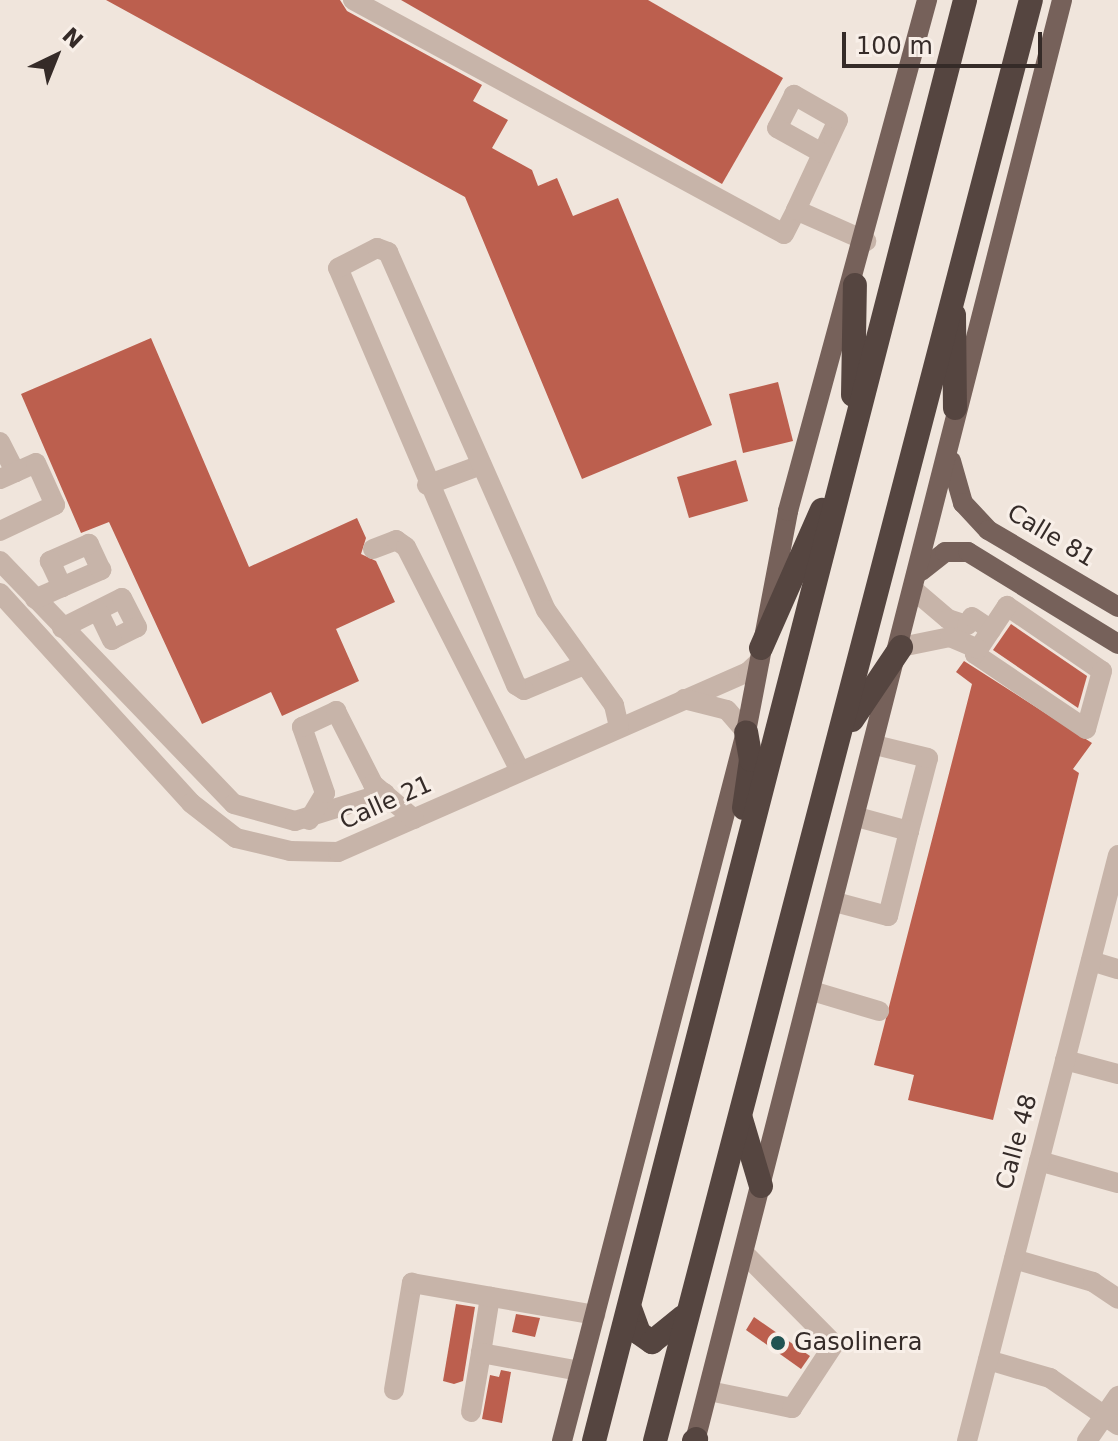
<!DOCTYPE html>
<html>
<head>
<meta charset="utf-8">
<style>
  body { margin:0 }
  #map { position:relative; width:1118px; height:1441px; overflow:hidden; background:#f0e5dc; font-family:"DejaVu Sans",sans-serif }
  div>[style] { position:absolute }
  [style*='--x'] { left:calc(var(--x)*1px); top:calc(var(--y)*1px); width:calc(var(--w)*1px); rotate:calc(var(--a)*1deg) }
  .building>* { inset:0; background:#bc5f4e }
  .minor>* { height:20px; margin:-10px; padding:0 10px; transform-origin:10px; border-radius:10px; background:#c7b4a9 }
  .major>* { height:20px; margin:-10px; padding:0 10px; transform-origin:10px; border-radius:10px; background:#76615a }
  .highway>* { height:24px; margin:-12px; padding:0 12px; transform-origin:12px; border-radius:12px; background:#554540 }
  .dots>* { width:22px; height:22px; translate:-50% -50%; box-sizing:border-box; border:4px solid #f8efe8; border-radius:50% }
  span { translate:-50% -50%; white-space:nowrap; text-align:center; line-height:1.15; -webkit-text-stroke:6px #f8efe8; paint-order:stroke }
  .street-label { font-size:24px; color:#352b28 }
  .poi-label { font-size:24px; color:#352b28 }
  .left { translate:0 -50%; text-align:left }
  .north { position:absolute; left:16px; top:16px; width:80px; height:80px; -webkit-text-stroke:6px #f8efe8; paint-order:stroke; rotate:43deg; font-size:22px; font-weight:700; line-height:32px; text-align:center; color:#352b28 }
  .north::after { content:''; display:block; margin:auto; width:28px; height:36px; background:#352b28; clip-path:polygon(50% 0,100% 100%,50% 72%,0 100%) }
  .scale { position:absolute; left:842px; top:32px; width:200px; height:36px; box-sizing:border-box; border:4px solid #352b28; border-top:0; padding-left:10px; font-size:24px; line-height:28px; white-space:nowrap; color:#352b28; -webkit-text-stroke:6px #f8efe8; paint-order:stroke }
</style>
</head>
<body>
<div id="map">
  <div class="building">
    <i style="clip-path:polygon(106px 0,340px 0,347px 11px,482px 85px,473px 101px,508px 120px,492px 148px,532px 170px,538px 186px,557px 178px,573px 216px,618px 198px,712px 425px,582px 479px,465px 197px)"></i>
    <i style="clip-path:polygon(401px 0,648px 0,783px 78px,722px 184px)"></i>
    <i style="clip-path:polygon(151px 338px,249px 567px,357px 518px,366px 538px,361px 554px,376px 561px,395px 602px,336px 629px,359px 681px,282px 716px,271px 692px,202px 724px,109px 522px,81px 533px,21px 394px)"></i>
    <i style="clip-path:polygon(778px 382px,793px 441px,743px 453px,729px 394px)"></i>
    <i style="clip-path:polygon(736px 460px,748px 501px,689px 518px,677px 477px)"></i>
    <i style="clip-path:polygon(1011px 624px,1087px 676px,1078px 708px,993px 650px)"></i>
    <i style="clip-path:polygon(964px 661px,1092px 743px,1073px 769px,1079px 773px,993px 1120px,908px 1100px,914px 1075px,874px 1065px,972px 684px,956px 672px)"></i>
    <i style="clip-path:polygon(456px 1304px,475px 1307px,463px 1381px,454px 1384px,443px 1381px)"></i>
    <i style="clip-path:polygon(516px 1314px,540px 1318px,535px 1337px,512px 1332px)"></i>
    <i style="clip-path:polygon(754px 1317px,810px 1356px,801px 1369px,746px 1330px)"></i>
    <i style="clip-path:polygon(501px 1370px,511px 1372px,502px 1423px,482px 1419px,490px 1375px,499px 1377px)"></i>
  </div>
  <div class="minor">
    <i style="--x:353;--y:0;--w:490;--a:28.5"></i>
    <i style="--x:784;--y:234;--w:27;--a:-63"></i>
    <i style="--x:796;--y:210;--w:77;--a:23.9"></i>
    <i style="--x:796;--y:210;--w:99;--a:-65"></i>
    <i style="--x:838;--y:120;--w:51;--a:-150.4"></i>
    <i style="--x:794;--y:95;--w:37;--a:117"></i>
    <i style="--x:777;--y:128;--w:51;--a:29.1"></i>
    <i style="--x:0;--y:442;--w:34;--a:63"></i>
    <i style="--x:0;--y:479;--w:39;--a:-24"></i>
    <i style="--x:36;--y:463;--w:46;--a:65.7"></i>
    <i style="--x:55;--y:505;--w:61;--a:154.7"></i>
    <i style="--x:427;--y:485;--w:58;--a:-20.3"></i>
    <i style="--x:373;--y:549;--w:25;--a:-21"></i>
    <i style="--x:396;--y:540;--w:12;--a:35"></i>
    <i style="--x:406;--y:547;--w:251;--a:63"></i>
    <i style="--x:0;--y:561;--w:337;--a:46.1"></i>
    <i style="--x:234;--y:804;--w:63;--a:15.6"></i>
    <i style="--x:295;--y:821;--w:94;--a:-17.3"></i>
    <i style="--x:915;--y:591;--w:43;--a:40.3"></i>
    <i style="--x:948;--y:619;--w:20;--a:18"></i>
    <i style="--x:967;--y:625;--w:9;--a:-58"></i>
    <i style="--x:972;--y:617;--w:23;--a:34"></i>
    <i style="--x:0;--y:593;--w:284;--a:47.7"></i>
    <i style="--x:191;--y:803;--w:57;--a:37.9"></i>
    <i style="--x:236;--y:838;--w:56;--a:13.5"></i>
    <i style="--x:290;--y:851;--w:48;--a:1.2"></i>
    <i style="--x:338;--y:852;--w:448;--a:-23.7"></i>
    <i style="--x:748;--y:672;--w:16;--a:-43"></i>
    <i style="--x:35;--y:599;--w:30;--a:-24"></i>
    <i style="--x:62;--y:587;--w:43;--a:-23.6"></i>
    <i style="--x:101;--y:570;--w:29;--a:-115"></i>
    <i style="--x:89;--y:544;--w:43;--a:156.4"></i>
    <i style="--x:50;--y:561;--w:29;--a:65"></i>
    <i style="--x:1007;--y:606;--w:115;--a:34.4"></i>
    <i style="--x:1102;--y:671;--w:60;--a:105.4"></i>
    <i style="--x:1086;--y:729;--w:134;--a:-146"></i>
    <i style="--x:975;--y:654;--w:58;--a:-56.3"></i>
    <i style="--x:62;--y:628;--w:67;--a:-26.6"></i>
    <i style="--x:122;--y:598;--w:33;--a:63"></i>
    <i style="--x:137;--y:627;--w:28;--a:153"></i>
    <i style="--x:112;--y:640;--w:32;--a:-116"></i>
    <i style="--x:901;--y:647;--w:50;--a:-11.5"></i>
    <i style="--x:950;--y:637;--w:30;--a:23"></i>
    <i style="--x:584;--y:665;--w:65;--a:157.4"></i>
    <i style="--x:524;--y:690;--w:9;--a:-148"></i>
    <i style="--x:516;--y:685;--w:453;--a:-113.1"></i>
    <i style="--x:338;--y:268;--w:44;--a:-27.1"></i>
    <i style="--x:377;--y:248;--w:12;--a:20"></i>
    <i style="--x:388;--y:252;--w:391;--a:66.2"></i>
    <i style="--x:546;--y:610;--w:117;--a:54.4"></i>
    <i style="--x:614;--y:705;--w:22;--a:77"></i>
    <i style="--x:684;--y:699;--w:44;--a:14.3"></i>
    <i style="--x:727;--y:710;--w:29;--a:49"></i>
    <i style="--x:857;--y:817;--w:54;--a:15.1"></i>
    <i style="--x:909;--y:831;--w:75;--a:-75.4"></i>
    <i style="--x:928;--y:758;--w:55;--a:-166.2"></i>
    <i style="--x:309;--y:820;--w:31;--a:-59"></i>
    <i style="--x:325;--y:793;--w:70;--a:-109.2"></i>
    <i style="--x:302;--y:727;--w:38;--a:-25"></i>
    <i style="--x:336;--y:711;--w:82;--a:63.1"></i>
    <i style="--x:373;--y:784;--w:54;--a:40.5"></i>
    <i style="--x:835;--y:902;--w:55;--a:14.8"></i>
    <i style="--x:888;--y:916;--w:88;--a:-76.1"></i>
    <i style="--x:1091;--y:961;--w:28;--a:17"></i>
    <i style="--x:812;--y:991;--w:70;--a:16.6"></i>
    <i style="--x:1065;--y:1060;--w:55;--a:14.8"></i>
    <i style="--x:1039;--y:1161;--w:82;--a:15.6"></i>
    <i style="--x:1014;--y:1259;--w:82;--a:16.2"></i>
    <i style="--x:1093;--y:1282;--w:30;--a:34"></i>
    <i style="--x:481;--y:1353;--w:57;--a:-80.9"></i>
    <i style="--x:988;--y:1360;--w:65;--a:16.2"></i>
    <i style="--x:1050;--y:1378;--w:83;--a:34.7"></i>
    <i style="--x:394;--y:1390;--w:109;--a:-80.5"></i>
    <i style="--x:412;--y:1283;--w:186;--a:9.9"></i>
    <i style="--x:709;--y:1391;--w:85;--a:11.6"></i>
    <i style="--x:792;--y:1408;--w:77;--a:-56.7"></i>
    <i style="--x:834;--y:1344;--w:127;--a:-134.7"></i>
    <i style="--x:471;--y:1412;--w:60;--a:-80.4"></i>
    <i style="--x:481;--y:1353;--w:101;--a:10.3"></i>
    <i style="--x:967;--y:1441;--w:605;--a:-75.55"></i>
    <i style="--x:1087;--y:1441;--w:55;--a:-55.4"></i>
  </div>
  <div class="major">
    <i style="--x:951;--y:461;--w:44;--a:74.1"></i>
    <i style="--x:963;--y:503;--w:37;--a:47"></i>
    <i style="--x:988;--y:530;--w:151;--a:30.6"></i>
    <i style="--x:921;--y:571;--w:31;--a:-38"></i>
    <i style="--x:945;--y:552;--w:23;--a:0"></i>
    <i style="--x:968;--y:552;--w:176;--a:31.5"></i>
    <i style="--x:562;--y:1441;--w:732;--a:-75.45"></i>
    <i style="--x:746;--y:732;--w:225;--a:-79.2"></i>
    <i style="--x:788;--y:511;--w:530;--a:-74.78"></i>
    <i style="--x:695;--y:1441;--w:1487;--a:-75.71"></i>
  </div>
  <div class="highway">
    <i style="--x:954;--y:315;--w:93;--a:89.4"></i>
    <i style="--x:853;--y:395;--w:110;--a:-89"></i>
    <i style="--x:761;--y:648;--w:151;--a:-66.2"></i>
    <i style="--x:852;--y:720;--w:88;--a:-56.1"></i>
    <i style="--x:744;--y:808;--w:49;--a:-81.7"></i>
    <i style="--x:751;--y:760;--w:28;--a:-100"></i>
    <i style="--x:741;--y:1119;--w:70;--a:73.4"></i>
    <i style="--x:631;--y:1311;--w:23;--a:70"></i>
    <i style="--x:639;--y:1333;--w:16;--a:35"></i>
    <i style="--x:652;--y:1342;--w:40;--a:-39"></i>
    <i style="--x:594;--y:1441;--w:1488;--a:-75.56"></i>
    <i style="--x:655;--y:1441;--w:1489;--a:-75.38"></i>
    <i style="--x:694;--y:1441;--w:3;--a:-45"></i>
  </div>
  <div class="dots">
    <i style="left:778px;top:1343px;background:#215352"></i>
  </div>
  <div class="street-label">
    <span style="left:1051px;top:536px;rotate:31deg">Calle 81</span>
    <span style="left:386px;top:803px;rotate:-24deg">Calle 21</span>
    <span style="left:1017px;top:1142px;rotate:-75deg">Calle 48</span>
  </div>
  <div class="poi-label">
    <span class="left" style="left:794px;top:1343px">Gasolinera</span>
  </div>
  <div class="north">N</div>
  <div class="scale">100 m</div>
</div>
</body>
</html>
